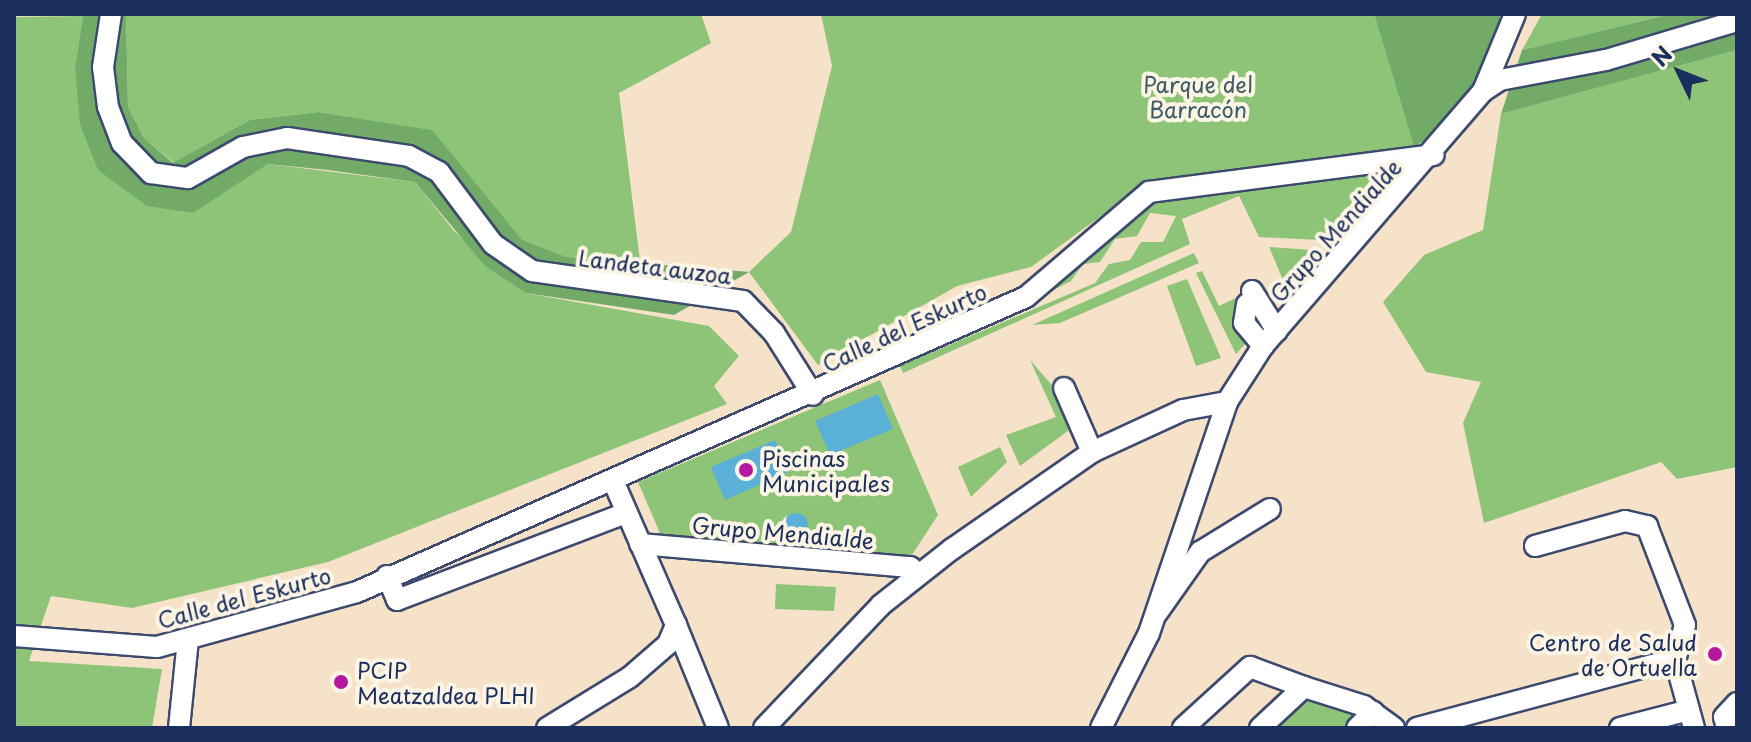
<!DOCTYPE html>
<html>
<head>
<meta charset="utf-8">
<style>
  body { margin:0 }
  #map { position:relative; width:1751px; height:742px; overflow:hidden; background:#f6e2c8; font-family:"Playpen Sans",sans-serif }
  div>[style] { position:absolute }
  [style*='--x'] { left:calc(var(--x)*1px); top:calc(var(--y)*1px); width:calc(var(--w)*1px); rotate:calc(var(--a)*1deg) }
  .green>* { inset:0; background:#8ec477 }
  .forest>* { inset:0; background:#72aa68 }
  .water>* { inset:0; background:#5bb0d7 }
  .round { border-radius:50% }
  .roads { filter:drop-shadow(2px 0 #3c4a6e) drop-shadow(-2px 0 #3c4a6e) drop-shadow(0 2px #3c4a6e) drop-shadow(0 -2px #3c4a6e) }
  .minor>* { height:20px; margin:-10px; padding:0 10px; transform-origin:10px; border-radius:10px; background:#fff }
  .dots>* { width:22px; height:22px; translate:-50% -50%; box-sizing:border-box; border:4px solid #fcf5e5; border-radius:50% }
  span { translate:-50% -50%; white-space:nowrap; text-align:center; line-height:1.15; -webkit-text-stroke:8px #fcf5e5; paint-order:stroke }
  .park-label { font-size:22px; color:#3e5c66 }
  .street-label { font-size:22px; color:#1b2f5e }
  .poi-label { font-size:22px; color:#1b2f5e }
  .left { translate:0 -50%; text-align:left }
  .right { translate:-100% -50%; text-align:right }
  .frame { position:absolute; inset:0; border:16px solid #1b2f5e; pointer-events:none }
  .north { position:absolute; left:1639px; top:32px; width:80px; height:80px; -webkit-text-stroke:6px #fcf5e5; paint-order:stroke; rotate:313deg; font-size:22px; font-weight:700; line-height:32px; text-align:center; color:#1b2f5e }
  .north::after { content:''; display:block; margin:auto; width:28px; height:36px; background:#1b2f5e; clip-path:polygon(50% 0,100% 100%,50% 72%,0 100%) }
</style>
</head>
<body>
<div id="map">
  <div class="green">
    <i style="clip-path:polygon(126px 14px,701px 14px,711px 43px,619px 93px,640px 261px,567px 257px,521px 240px,431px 130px,319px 112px,250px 120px,174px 163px,144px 138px,128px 107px)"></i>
    <i style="clip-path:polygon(821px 14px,1374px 14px,1414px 147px,1141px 187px,1031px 267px,957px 286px,818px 365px,749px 272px,791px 232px,832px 66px)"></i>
    <i style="clip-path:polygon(1542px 14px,1671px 14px,1522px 50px)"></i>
    <i style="clip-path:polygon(83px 16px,75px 67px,98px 170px,238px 182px,268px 164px,415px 182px,454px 231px,526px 293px,709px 326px,739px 356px,714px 386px,727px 404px,328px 562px,132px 608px,51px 596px,29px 661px,162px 669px,152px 728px,14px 728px,14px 17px)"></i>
    <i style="clip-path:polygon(1737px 50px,1737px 467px,1677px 479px,1661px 462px,1484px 523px,1463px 423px,1481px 382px,1426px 372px,1383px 302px,1424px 255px,1483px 230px,1501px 114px)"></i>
    <i style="clip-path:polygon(1402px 169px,1373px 178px,1320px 240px,1259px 237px,1239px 196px,1182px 219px,1190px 244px,903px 373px,900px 366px,1095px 283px,1109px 264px,1130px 260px,1141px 242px,1163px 242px,1176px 216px,1150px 213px,1137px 236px,1115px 239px,1100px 262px,1083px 264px,1071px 281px,1033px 301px,1150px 202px)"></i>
    <i style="clip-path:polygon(1269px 247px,1312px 250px,1284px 282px)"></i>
    <i style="clip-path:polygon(1194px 253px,1199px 263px,1060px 323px,1032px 325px)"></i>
    <i style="clip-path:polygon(1202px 271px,1219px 306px,1242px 295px,1237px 307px,1247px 342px,1236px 354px,1196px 273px)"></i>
    <i style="clip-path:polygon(1187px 279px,1221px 358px,1196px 366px,1167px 286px)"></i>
    <i style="clip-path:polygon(1030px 360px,1057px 391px,1072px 428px,1020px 466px,1006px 435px,1056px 417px)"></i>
    <i style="clip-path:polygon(880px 380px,938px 515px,908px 561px,663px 540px,638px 482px)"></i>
    <i style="clip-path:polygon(1000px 447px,1007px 462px,971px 497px,958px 467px)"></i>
    <i style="clip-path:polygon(776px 584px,836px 587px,834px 611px,775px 609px)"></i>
    <i style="clip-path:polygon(1298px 696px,1353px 711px,1374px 728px,1265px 728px)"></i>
  </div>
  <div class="forest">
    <i style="clip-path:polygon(14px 14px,126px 14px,128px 107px,144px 138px,173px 163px,250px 120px,319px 112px,432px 130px,522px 240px,567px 257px,749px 272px,674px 315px,526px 293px,485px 266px,415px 182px,328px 170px,268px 164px,193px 213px,147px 206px,98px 170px,80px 124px,75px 67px,83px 16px)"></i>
    <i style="clip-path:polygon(1374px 14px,1499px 14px,1502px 25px,1484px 69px,1436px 133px,1414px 147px)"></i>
    <i style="clip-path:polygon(1671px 14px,1737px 14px,1737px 50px,1501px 114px,1522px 50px)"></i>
  </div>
  <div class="water">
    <i style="clip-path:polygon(878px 394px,893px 429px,830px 455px,815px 421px)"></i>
    <i style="clip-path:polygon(775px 440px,788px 472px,725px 500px,711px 467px)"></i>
    <i class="round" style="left:784px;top:513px;width:24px;height:24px"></i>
  </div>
  <div class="roads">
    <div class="minor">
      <i style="--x:111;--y:14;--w:54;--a:98.6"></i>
      <i style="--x:103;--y:67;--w:40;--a:82.9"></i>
      <i style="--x:108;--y:107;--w:39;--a:69"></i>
      <i style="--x:122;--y:143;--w:42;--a:46"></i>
      <i style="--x:151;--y:173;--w:37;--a:8"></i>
      <i style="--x:188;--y:178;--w:63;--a:-29.4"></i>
      <i style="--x:243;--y:147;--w:45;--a:-11.6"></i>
      <i style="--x:287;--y:138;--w:123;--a:8.4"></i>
      <i style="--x:409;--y:156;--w:34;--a:28"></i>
      <i style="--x:439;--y:172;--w:90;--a:53.1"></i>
      <i style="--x:493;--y:244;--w:47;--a:34.7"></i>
      <i style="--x:532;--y:271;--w:213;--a:8.1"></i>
      <i style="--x:743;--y:301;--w:45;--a:45.9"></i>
      <i style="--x:774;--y:333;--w:73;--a:57.8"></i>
      <i style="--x:1483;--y:91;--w:20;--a:-33"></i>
      <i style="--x:1500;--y:80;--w:108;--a:-10.7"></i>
      <i style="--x:1606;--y:60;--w:137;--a:-16.6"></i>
      <i style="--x:1252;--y:291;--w:47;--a:58"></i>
      <i style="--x:1247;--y:304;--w:19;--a:99"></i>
      <i style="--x:1244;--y:323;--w:30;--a:50"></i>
      <i style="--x:1064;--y:388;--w:70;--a:66.4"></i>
      <i style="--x:614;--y:483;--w:155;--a:66.4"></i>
      <i style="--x:640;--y:544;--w:271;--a:4.9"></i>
      <i style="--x:910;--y:567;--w:11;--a:38"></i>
      <i style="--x:1535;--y:546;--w:93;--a:-15.5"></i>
      <i style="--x:1625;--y:521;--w:23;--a:13"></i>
      <i style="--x:1647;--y:526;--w:106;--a:69"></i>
      <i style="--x:1685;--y:625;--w:35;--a:106"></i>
      <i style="--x:387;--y:576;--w:26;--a:67"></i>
      <i style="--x:397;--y:600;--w:245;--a:-20.8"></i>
      <i style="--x:1157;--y:613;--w:75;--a:-54.8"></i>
      <i style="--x:1200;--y:552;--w:82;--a:-31.6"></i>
      <i style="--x:14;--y:636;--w:143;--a:4.4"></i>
      <i style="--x:157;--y:647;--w:207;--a:-15.4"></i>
      <i style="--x:357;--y:592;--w:731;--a:-23.8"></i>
      <i style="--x:1026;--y:297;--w:162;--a:-40.5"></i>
      <i style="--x:1149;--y:192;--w:287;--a:-7.4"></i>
      <i style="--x:179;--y:728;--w:88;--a:-84.2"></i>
      <i style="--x:547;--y:728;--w:97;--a:-31.6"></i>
      <i style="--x:630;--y:677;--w:50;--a:-41"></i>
      <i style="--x:668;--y:644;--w:21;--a:-67"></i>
      <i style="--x:676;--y:625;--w:111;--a:67.8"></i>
      <i style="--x:764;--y:728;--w:170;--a:-46.4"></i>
      <i style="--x:881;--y:605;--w:90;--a:-38.3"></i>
      <i style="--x:952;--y:549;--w:170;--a:-34.7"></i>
      <i style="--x:1092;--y:452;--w:100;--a:-24.8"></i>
      <i style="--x:1183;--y:410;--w:45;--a:-10.3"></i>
      <i style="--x:1101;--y:728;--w:106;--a:-63.2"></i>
      <i style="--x:1149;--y:633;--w:244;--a:-71.3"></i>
      <i style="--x:1227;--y:402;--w:67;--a:-57.3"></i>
      <i style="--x:1263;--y:346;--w:337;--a:-49.2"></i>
      <i style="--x:1483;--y:91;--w:83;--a:-67.4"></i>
      <i style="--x:1183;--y:728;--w:91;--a:-42.3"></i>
      <i style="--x:1250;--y:667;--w:58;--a:20.3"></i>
      <i style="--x:1260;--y:728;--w:60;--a:-43"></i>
      <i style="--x:1304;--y:687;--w:63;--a:17.6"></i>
      <i style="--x:1364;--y:706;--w:37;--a:36"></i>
      <i style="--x:1357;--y:728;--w:23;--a:-45"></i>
      <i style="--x:1417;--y:728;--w:267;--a:-15"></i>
      <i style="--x:1675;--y:659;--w:72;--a:74.6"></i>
      <i style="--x:1620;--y:728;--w:71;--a:-14.6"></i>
      <i style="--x:1727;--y:728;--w:11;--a:-105"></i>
      <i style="--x:1724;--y:717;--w:19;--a:-47"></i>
    </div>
  </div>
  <div class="dots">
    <i style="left:746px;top:470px;background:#b5179e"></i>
    <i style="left:1715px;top:654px;background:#b5179e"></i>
    <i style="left:341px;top:682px;background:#b5179e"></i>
  </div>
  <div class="park-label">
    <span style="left:1198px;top:96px">Parque del<br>Barracón</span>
  </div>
  <div class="street-label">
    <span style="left:1335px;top:230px;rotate:-48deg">Grupo Mendialde</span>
    <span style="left:655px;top:266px;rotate:7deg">Landeta auzoa</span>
    <span style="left:904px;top:327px;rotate:-25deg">Calle del Eskurto</span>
    <span style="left:783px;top:532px;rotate:5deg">Grupo Mendialde</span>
    <span style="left:244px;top:597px;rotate:-15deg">Calle del Eskurto</span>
  </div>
  <div class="poi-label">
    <span class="left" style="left:762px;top:470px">Piscinas<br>Municipales</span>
    <span class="right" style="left:1697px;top:654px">Centro de Salud<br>de Ortuella</span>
    <span class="left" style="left:357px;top:682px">PCIP<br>Meatzaldea PLHI</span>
  </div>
  <div class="frame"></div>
  <div class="north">N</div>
</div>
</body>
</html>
